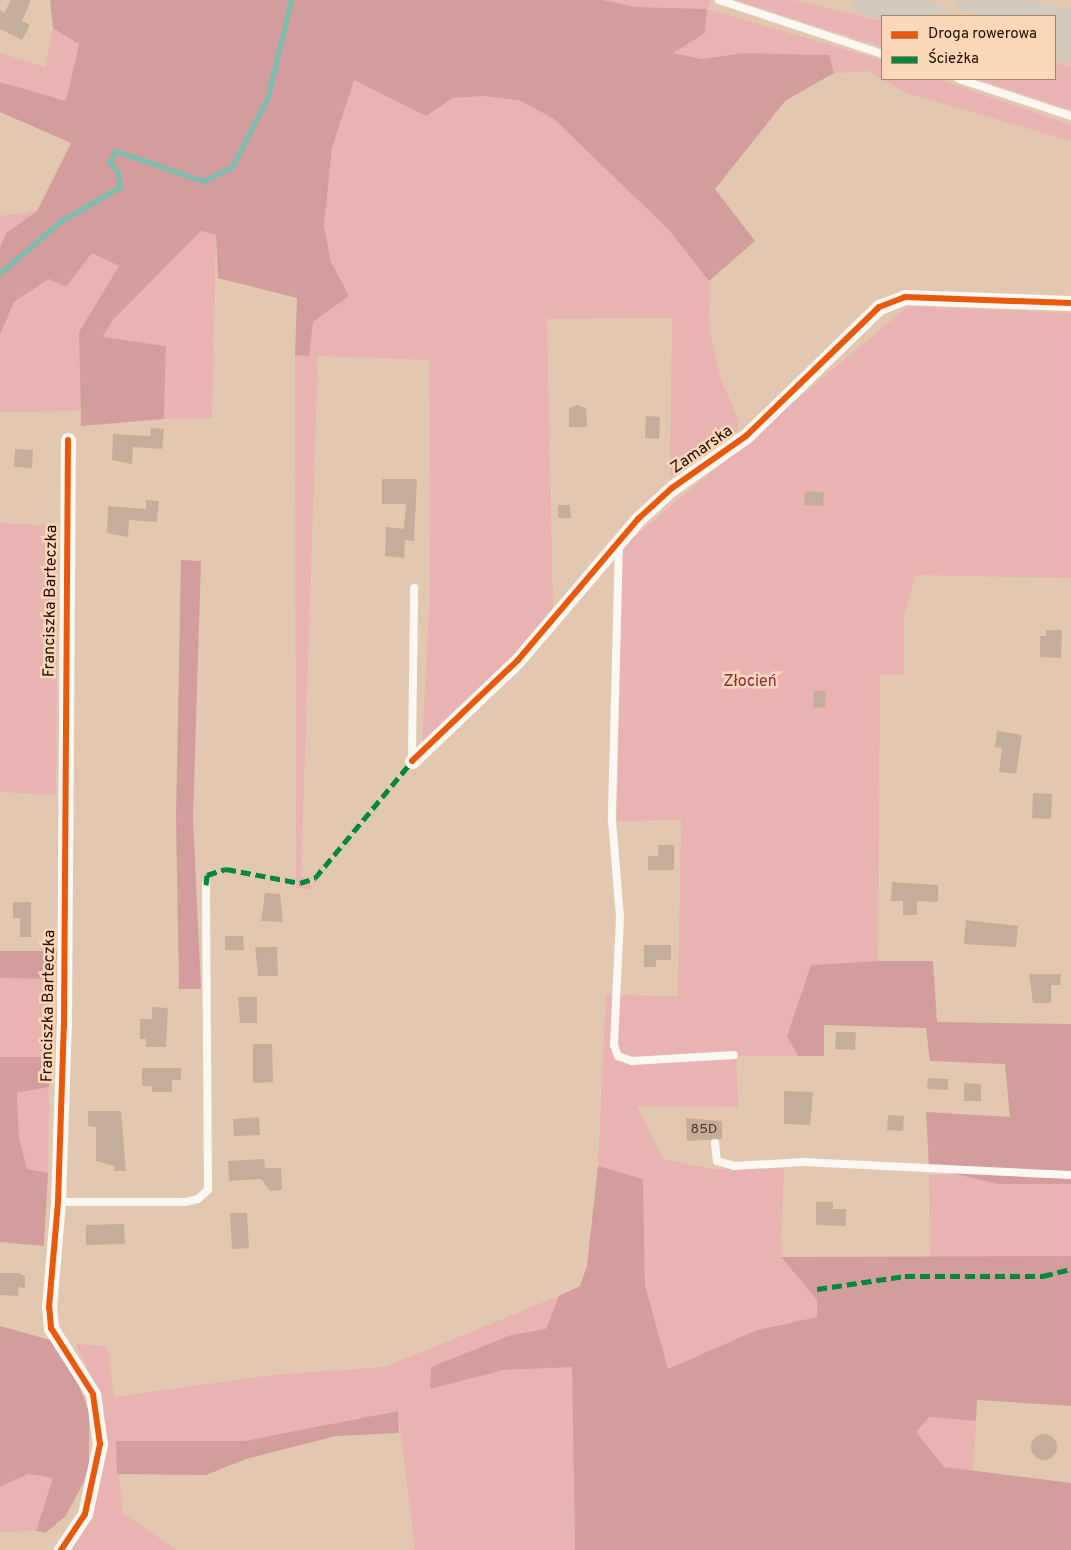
<!DOCTYPE html>
<html>
<head>
<meta charset="utf-8">
<style>
  body { margin:0 }
  #map { position:relative; width:1071px; height:1550px; overflow:hidden; background:#e2c8b1; font-family:Overpass,sans-serif }
  div>[style] { position:absolute }
  [style*='--x'] { left:calc(var(--x)*1px); top:calc(var(--y)*1px); width:calc(var(--w)*1px); rotate:calc(var(--a)*1deg) }
  .green>* { inset:0; background:#e9b3b2 }
  .forest>* { inset:0; background:#d39d9d }
  .stream>* { height:4.5px; margin:-2.25px; padding:0 2.25px; transform-origin:2.25px; border-radius:2.25px; background:#7cbdad }
  .building>* { inset:0; background:#c5ae99 }
  .round { border-radius:50% }
  .service>* { height:8px; margin:-4px; padding:0 4px; transform-origin:4px; border-radius:4px; background:#fbf7f3 }
  .minor>* { height:15px; margin:-7.5px; padding:0 7.5px; transform-origin:7.5px; border-radius:7.5px; background:#fbf7f3 }
  .motorway>* { height:28px; margin:-14px; padding:0 14px; transform-origin:14px; border-radius:14px; background:#d4c9bd }
  .quiet>* { height:5px; margin-top:-2.5px; transform-origin:0; background:repeating-linear-gradient(90deg,#00873e 0 10px,transparent 0 15px) }
  .cycleway>* { height:6px; margin:-3px; padding:0 3px; transform-origin:3px; border-radius:3px; background:#e8590c }
  span { translate:-50% -50%; white-space:nowrap; text-align:center; line-height:1.15; -webkit-text-stroke:5px #fbd7b7; paint-order:stroke }
  .number-label { font-size:14px; color:#483426 }
  .number-label span { -webkit-text-stroke-width:0 }
  .street-label { font-size:16px; color:#1f0b00 }
  .park-label { font-size:16px; color:#872b49 }
  .legend { position:absolute; left:881px; top:15px; width:175px; height:65px; box-sizing:border-box; background:#fbd7b7; border:1px solid #a3856e; margin:0; padding:6px 9px; list-style:none; font-size:15px; color:#1f0b00 }
  .legend li { display:flex; align-items:center; gap:10px; height:25px }
  .legend b { width:25px; border:1px solid #a3856e }
</style>
</head>
<body>
<div id="map">
  <div class="green">
    <i style="clip-path:polygon(603px 0,711px 0,707px 9px,882px 60px,882px 79px,869px 71px,834px 73px,829px 55px,744px 53px,702px 59px,672px 53px,707px 9px,636px 7px)"></i>
    <i style="clip-path:polygon(735px 0,794px 0,882px 21px,882px 47px)"></i>
    <i style="clip-path:polygon(53px 28px,79px 44px,66px 102px,0 82px,0 53px,45px 67px)"></i>
    <i style="clip-path:polygon(1055px 63px,1071px 67px,1071px 110px,976px 79px,1055px 79px)"></i>
    <i style="clip-path:polygon(354px 79px,426px 116px,453px 98px,485px 96px,521px 101px,554px 119px,670px 231px,709px 281px,710px 332px,721px 380px,739px 420px,737px 433px,670px 478px,672px 318px,547px 319px,553px 611px,517px 655px,422px 745px,430px 593px,429px 360px,318px 356px,301px 875px,315px 890px,296px 888px,295px 355px,309px 355px,313px 322px,349px 296px,331px 262px,324px 226px,332px 148px)"></i>
    <i style="clip-path:polygon(882px 79px,937px 79px,1071px 125px,1071px 141px,907px 93px)"></i>
    <i style="clip-path:polygon(37px 211px,6px 233px,0 248px,0 216px)"></i>
    <i style="clip-path:polygon(201px 231px,216px 235px,212px 418px,164px 419px,166px 346px,103px 338px,112px 321px)"></i>
    <i style="clip-path:polygon(92px 253px,119px 266px,79px 332px,80px 411px,0 412px,0 335px,14px 302px,49px 279px,66px 287px)"></i>
    <i style="clip-path:polygon(908px 306px,1071px 313px,1071px 578px,916px 575px,904px 615px,904px 675px,880px 675px,878px 961px,811px 965px,787px 1036px,798px 1056px,736px 1056px,738px 1107px,637px 1106px,663px 1159px,712px 1169px,784px 1168px,781px 1257px,817px 1300px,817px 1317px,757px 1330px,668px 1369px,645px 1285px,643px 1179px,598px 1166px,606px 995px,678px 996px,681px 820px,617px 821px,622px 547px)"></i>
    <i style="clip-path:polygon(0 523px,58px 526px,56px 795px,0 792px)"></i>
    <i style="clip-path:polygon(0 978px,53px 979px,48px 1057px,0 1057px)"></i>
    <i style="clip-path:polygon(49px 1087px,48px 1173px,27px 1170px,19px 1138px,17px 1093px)"></i>
    <i style="clip-path:polygon(929px 1175px,958px 1175px,998px 1184px,1071px 1184px,1071px 1256px,930px 1258px)"></i>
    <i style="clip-path:polygon(559px 1296px,546px 1330px,511px 1335px,431px 1389px,504px 1370px,572px 1366px,575px 1550px,415px 1550px,398px 1411px,244px 1441px,116px 1441px,123px 1513px,177px 1550px,57px 1550px,102px 1469px,104px 1405px,76px 1344px,104px 1346px,109px 1353px,114px 1397px,272px 1375px,384px 1367px)"></i>
    <i style="clip-path:polygon(929px 1417px,976px 1421px,973px 1474px,944px 1467px,916px 1432px)"></i>
    <i style="clip-path:polygon(28px 1474px,54px 1478px,36px 1531px,0 1532px,0 1487px)"></i>
  </div>
  <div class="forest">
    <i style="clip-path:polygon(50px 0,603px 0,636px 7px,707px 9px,705px 33px,673px 53px,702px 59px,744px 53px,829px 55px,834px 73px,785px 101px,715px 189px,755px 241px,709px 281px,670px 231px,554px 119px,521px 101px,485px 96px,453px 98px,426px 116px,354px 80px,332px 148px,324px 226px,331px 262px,349px 296px,313px 322px,309px 356px,295px 355px,297px 298px,218px 278px,216px 235px,201px 231px,112px 321px,103px 337px,166px 346px,164px 419px,81px 426px,79px 332px,119px 266px,92px 253px,66px 287px,49px 279px,14px 302px,0 335px,0 248px,6px 233px,37px 211px,71px 143px,0 112px,0 82px,66px 101px,79px 44px,53px 28px)"></i>
    <i style="clip-path:polygon(181px 560px,201px 561px,193px 818px,201px 989px,179px 989px,176px 818px)"></i>
    <i style="clip-path:polygon(0 951px,58px 951px,53px 979px,0 978px)"></i>
    <i style="clip-path:polygon(878px 961px,933px 961px,937px 1022px,1071px 1024px,1071px 1184px,998px 1184px,929px 1168px,926px 1112px,1010px 1117px,1005px 1064px,930px 1061px,926px 1028px,824px 1025px,824px 1056px,798px 1056px,787px 1036px,811px 965px)"></i>
    <i style="clip-path:polygon(0 1057px,48px 1057px,49px 1087px,17px 1093px,19px 1138px,27px 1169px,48px 1173px,44px 1246px,0 1242px)"></i>
    <i style="clip-path:polygon(598px 1166px,643px 1179px,645px 1285px,668px 1369px,757px 1330px,817px 1317px,817px 1300px,781px 1257px,1071px 1256px,1071px 1406px,977px 1400px,976px 1421px,929px 1417px,916px 1432px,944px 1467px,1071px 1483px,1071px 1550px,575px 1550px,572px 1367px,504px 1370px,430px 1389px,431px 1367px,511px 1335px,546px 1329px,559px 1296px,580px 1286px,587px 1266px)"></i>
    <i style="clip-path:polygon(0 1326px,54px 1341px,77px 1380px,89px 1412px,89px 1464px,84px 1481px,66px 1516px,45px 1533px,36px 1531px,53px 1478px,28px 1474px,0 1487px)"></i>
    <i style="clip-path:polygon(398px 1411px,399px 1433px,336px 1436px,246px 1459px,206px 1475px,117px 1474px,116px 1441px,244px 1441px)"></i>
  </div>
  <div class="stream">
    <i style="--x:0;--y:273;--w:80;--a:-40.4"></i>
    <i style="--x:61;--y:221;--w:68;--a:-30"></i>
    <i style="--x:120;--y:187;--w:15;--a:-98"></i>
    <i style="--x:118;--y:172;--w:13;--a:-132"></i>
    <i style="--x:109;--y:162;--w:13;--a:-58"></i>
    <i style="--x:116;--y:151;--w:92;--a:19"></i>
    <i style="--x:203;--y:181;--w:32;--a:-26"></i>
    <i style="--x:232;--y:167;--w:79;--a:-62.8"></i>
    <i style="--x:268;--y:97;--w:100;--a:-76.7"></i>
  </div>
  <div class="building">
    <i style="clip-path:polygon(11px 0,31px 0,22px 21px,30px 25px,22px 40px,0 29px,0 10px,4px 13px)"></i>
    <i style="clip-path:polygon(577px 405px,586px 408px,587px 427px,569px 427px,569px 408px)"></i>
    <i style="clip-path:polygon(646px 416px,660px 417px,659px 439px,645px 438px)"></i>
    <i style="clip-path:polygon(151px 428px,164px 429px,162px 449px,133px 447px,132px 464px,112px 460px,113px 434px,150px 436px)"></i>
    <i style="clip-path:polygon(15px 449px,33px 450px,32px 468px,14px 467px)"></i>
    <i style="clip-path:polygon(382px 479px,417px 479px,414px 541px,405px 540px,404px 558px,385px 556px,386px 527px,404px 529px,406px 504px,382px 504px)"></i>
    <i style="clip-path:polygon(805px 491px,824px 492px,823px 506px,804px 505px)"></i>
    <i style="clip-path:polygon(146px 500px,159px 501px,157px 522px,129px 520px,128px 537px,107px 533px,108px 506px,146px 509px)"></i>
    <i style="clip-path:polygon(558px 505px,570px 505px,571px 518px,558px 518px)"></i>
    <i style="clip-path:polygon(1046px 630px,1062px 630px,1061px 658px,1040px 657px,1040px 636px,1046px 636px)"></i>
    <i style="clip-path:polygon(814px 691px,826px 691px,825px 708px,813px 707px)"></i>
    <i style="clip-path:polygon(997px 731px,1022px 735px,1016px 774px,999px 772px,1002px 748px,995px 747px)"></i>
    <i style="clip-path:polygon(1033px 793px,1052px 794px,1051px 819px,1032px 818px)"></i>
    <i style="clip-path:polygon(658px 845px,674px 845px,674px 870px,648px 870px,648px 856px,658px 856px)"></i>
    <i style="clip-path:polygon(892px 882px,938px 885px,938px 902px,917px 901px,917px 915px,903px 915px,903px 901px,891px 901px)"></i>
    <i style="clip-path:polygon(265px 893px,280px 894px,283px 922px,261px 921px)"></i>
    <i style="clip-path:polygon(13px 902px,31px 902px,31px 937px,20px 937px,20px 918px,13px 918px)"></i>
    <i style="clip-path:polygon(966px 920px,1018px 926px,1016px 947px,964px 944px)"></i>
    <i style="clip-path:polygon(225px 936px,243px 936px,244px 950px,225px 950px)"></i>
    <i style="clip-path:polygon(644px 945px,671px 945px,671px 960px,656px 960px,656px 967px,644px 967px)"></i>
    <i style="clip-path:polygon(255px 947px,277px 947px,278px 976px,258px 976px)"></i>
    <i style="clip-path:polygon(1029px 974px,1061px 974px,1060px 985px,1051px 985px,1051px 1003px,1033px 1003px)"></i>
    <i style="clip-path:polygon(238px 997px,257px 997px,257px 1023px,240px 1023px)"></i>
    <i style="clip-path:polygon(152px 1007px,168px 1008px,166px 1047px,146px 1047px,146px 1039px,140px 1039px,140px 1019px,152px 1019px)"></i>
    <i style="clip-path:polygon(836px 1032px,856px 1032px,855px 1050px,835px 1049px)"></i>
    <i style="clip-path:polygon(253px 1044px,272px 1044px,273px 1082px,253px 1083px)"></i>
    <i style="clip-path:polygon(142px 1068px,181px 1068px,181px 1080px,172px 1080px,172px 1092px,152px 1092px,152px 1086px,142px 1086px)"></i>
    <i style="clip-path:polygon(928px 1078px,948px 1079px,948px 1090px,927px 1089px)"></i>
    <i style="clip-path:polygon(964px 1083px,981px 1084px,981px 1101px,964px 1101px)"></i>
    <i style="clip-path:polygon(784px 1091px,813px 1092px,810px 1125px,784px 1124px)"></i>
    <i style="clip-path:polygon(88px 1111px,121px 1111px,126px 1171px,114px 1171px,114px 1166px,96px 1161px,96px 1127px,88px 1126px)"></i>
    <i style="clip-path:polygon(888px 1115px,904px 1116px,903px 1131px,887px 1130px)"></i>
    <i style="clip-path:polygon(259px 1117px,260px 1135px,234px 1136px,233px 1119px)"></i>
    <i style="clip-path:polygon(686px 1118px,722px 1121px,722px 1139px,687px 1141px)"></i>
    <i style="clip-path:polygon(264px 1159px,265px 1168px,281px 1168px,282px 1190px,270px 1191px,261px 1179px,229px 1181px,228px 1161px)"></i>
    <i style="clip-path:polygon(816px 1202px,833px 1202px,833px 1209px,846px 1209px,846px 1226px,816px 1225px)"></i>
    <i style="clip-path:polygon(230px 1213px,247px 1213px,249px 1248px,232px 1249px)"></i>
    <i style="clip-path:polygon(124px 1224px,125px 1244px,86px 1245px,86px 1225px)"></i>
    <i style="clip-path:polygon(0 1273px,19px 1273px,25px 1277px,25px 1288px,18px 1287px,18px 1296px,0 1295px)"></i>
    <i class="round" style="left:1031px;top:1434px;width:26px;height:26px"></i>
  </div>
  <div class="service">
    <i style="--x:719;--y:0;--w:172;--a:18.3"></i>
    <i style="--x:959;--y:79;--w:118;--a:18.3"></i>
    <i style="--x:619;--y:544;--w:276;--a:91.5"></i>
    <i style="--x:612;--y:820;--w:97;--a:85.3"></i>
    <i style="--x:620;--y:917;--w:128;--a:92.7"></i>
    <i style="--x:614;--y:1045;--w:12;--a:70"></i>
    <i style="--x:618;--y:1056;--w:15;--a:20"></i>
    <i style="--x:632;--y:1061;--w:102;--a:-3.4"></i>
    <i style="--x:412;--y:759;--w:171;--a:-89.3"></i>
    <i style="--x:715;--y:1143;--w:18;--a:84"></i>
    <i style="--x:717;--y:1161;--w:18;--a:16"></i>
    <i style="--x:734;--y:1166;--w:69;--a:-3.3"></i>
    <i style="--x:803;--y:1162;--w:268;--a:2.8"></i>
    <i style="--x:58;--y:1202;--w:127;--a:0"></i>
    <i style="--x:185;--y:1202;--w:13;--a:-13"></i>
    <i style="--x:198;--y:1199;--w:13;--a:-42"></i>
    <i style="--x:208;--y:1190;--w:305;--a:-90.4"></i>
  </div>
  <div class="minor">
    <i style="--x:412;--y:761;--w:146;--a:-43.6"></i>
    <i style="--x:518;--y:660;--w:185;--a:-49.6"></i>
    <i style="--x:638;--y:519;--w:46;--a:-42.4"></i>
    <i style="--x:672;--y:488;--w:90;--a:-35.1"></i>
    <i style="--x:746;--y:436;--w:185;--a:-44.1"></i>
    <i style="--x:879;--y:307;--w:28;--a:-21"></i>
    <i style="--x:905;--y:297;--w:166;--a:2.1"></i>
    <i style="--x:61;--y:1550;--w:43;--a:-56.3"></i>
    <i style="--x:85;--y:1514;--w:72;--a:-77.9"></i>
    <i style="--x:100;--y:1444;--w:50;--a:-98"></i>
    <i style="--x:93;--y:1394;--w:78;--a:-122.5"></i>
    <i style="--x:51;--y:1328;--w:21;--a:-95"></i>
    <i style="--x:49;--y:1307;--w:105;--a:-85.1"></i>
    <i style="--x:58;--y:1202;--w:178;--a:-88.1"></i>
    <i style="--x:64;--y:1024;--w:584;--a:-89.61"></i>
  </div>
  <div class="motorway">
    <i style="--x:865;--y:0;--w:70;--a:13.2"></i>
    <i style="--x:970;--y:0;--w:70;--a:13.2"></i>
    <i style="--x:1055;--y:20;--w:16;--a:14"></i>
    <i style="--x:1055;--y:46;--w:16;--a:11"></i>
  </div>
  <div class="quiet">
    <i style="--x:206;--y:885;--w:10;--a:-84"></i>
    <i style="--x:207;--y:875;--w:20;--a:-18"></i>
    <i style="--x:226;--y:869;--w:75;--a:10.7"></i>
    <i style="--x:300;--y:883;--w:16;--a:-18"></i>
    <i style="--x:315;--y:878;--w:152;--a:-50.3"></i>
    <i style="--x:817;--y:1289;--w:89;--a:-8.4"></i>
    <i style="--x:905;--y:1276;--w:138;--a:0"></i>
    <i style="--x:1043;--y:1276;--w:29;--a:-14"></i>
  </div>
  <div class="cycleway">
    <i style="--x:412;--y:761;--w:146;--a:-43.6"></i>
    <i style="--x:518;--y:660;--w:185;--a:-49.6"></i>
    <i style="--x:638;--y:519;--w:46;--a:-42.4"></i>
    <i style="--x:672;--y:488;--w:90;--a:-35.1"></i>
    <i style="--x:746;--y:436;--w:185;--a:-44.1"></i>
    <i style="--x:879;--y:307;--w:28;--a:-21"></i>
    <i style="--x:905;--y:297;--w:166;--a:2.1"></i>
    <i style="--x:61;--y:1550;--w:43;--a:-56.3"></i>
    <i style="--x:85;--y:1514;--w:72;--a:-77.9"></i>
    <i style="--x:100;--y:1444;--w:50;--a:-98"></i>
    <i style="--x:93;--y:1394;--w:78;--a:-122.5"></i>
    <i style="--x:51;--y:1328;--w:21;--a:-95"></i>
    <i style="--x:49;--y:1307;--w:105;--a:-85.1"></i>
    <i style="--x:58;--y:1202;--w:178;--a:-88.1"></i>
    <i style="--x:64;--y:1024;--w:584;--a:-89.61"></i>
  </div>
  <div class="number-label">
    <span style="left:704px;top:1130px">85D</span>
  </div>
  <div class="street-label">
    <span style="left:702px;top:450px;rotate:-35deg">Zamarska</span>
    <span style="left:51px;top:601px;rotate:-89deg">Franciszka Barteczka</span>
    <span style="left:49px;top:1006px;rotate:-89deg">Franciszka Barteczka</span>
  </div>
  <div class="park-label">
    <span style="left:750px;top:682px">Złocień</span>
  </div>
  <ul class="legend">
  <li><b style="height:6px;background:#e8590c"></b>Droga rowerowa</li>
  <li><b style="height:6px;background:#00873e"></b>Ścieżka</li>
  </ul>
</div>
</body>
</html>
